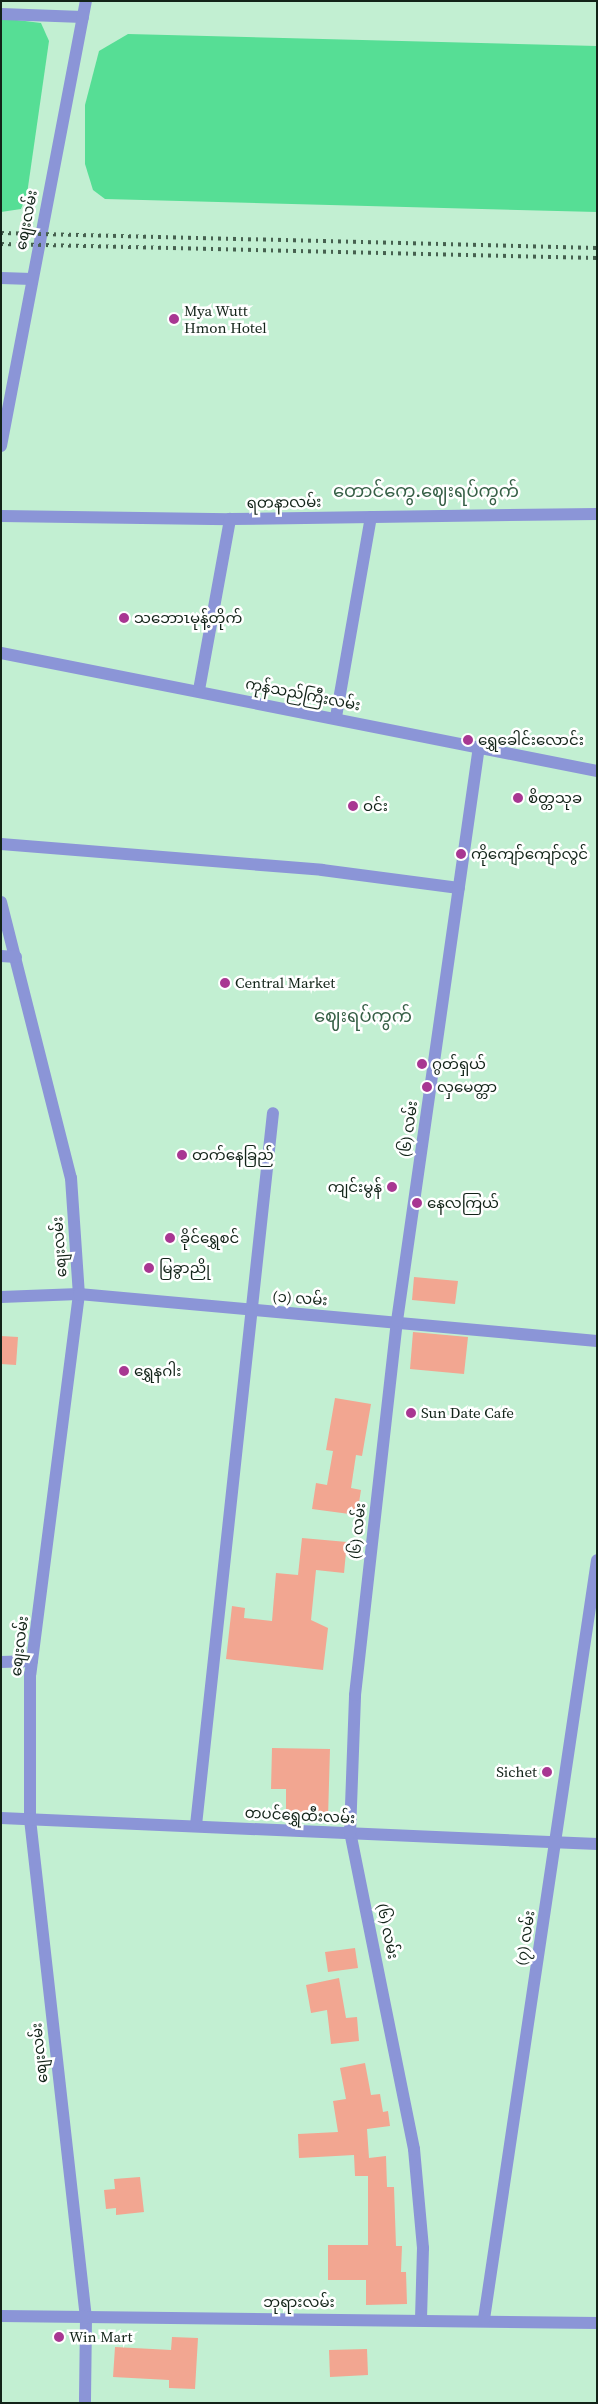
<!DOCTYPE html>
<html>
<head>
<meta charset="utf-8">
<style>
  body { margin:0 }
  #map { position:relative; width:598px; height:2404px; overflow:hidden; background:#c2efd2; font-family:"Source Serif 4","Noto Sans Myanmar",serif }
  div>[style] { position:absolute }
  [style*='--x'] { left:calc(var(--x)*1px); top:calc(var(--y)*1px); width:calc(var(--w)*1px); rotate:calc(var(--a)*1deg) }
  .water>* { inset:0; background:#56de95 }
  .building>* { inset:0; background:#f2a691 }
  .minor>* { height:12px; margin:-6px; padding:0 6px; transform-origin:6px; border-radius:6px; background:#8b95d7 }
  .rail>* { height:4px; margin-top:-2px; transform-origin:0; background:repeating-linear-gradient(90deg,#46604f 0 2.5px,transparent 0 7.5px) }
  .dots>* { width:14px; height:14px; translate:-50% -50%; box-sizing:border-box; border:2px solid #fff; border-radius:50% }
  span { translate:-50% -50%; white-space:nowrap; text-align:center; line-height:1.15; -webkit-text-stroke:5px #fff; paint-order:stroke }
  .street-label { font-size:15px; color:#122318 }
  .poi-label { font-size:15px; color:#122318 }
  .left { translate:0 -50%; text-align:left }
  .right { translate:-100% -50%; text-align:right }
  .quarter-label { font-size:18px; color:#376047 }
  .frame { position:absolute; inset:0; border:2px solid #122318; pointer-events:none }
</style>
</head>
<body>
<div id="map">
  <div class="water">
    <i style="clip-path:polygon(1px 18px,41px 23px,49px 41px,27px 194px,21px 209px,1px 212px)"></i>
    <i style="clip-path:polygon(128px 34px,597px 46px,597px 212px,105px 199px,93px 190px,85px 164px,85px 105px,99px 51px)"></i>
  </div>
  <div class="building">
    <i style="clip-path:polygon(414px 1277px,458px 1281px,455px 1304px,412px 1300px)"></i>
    <i style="clip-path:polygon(413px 1332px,468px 1337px,464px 1374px,410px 1369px)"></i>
    <i style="clip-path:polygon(1px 1336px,18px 1337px,16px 1365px,1px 1364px)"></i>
    <i style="clip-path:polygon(335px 1398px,371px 1404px,362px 1456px,356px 1455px,351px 1488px,361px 1490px,357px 1515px,312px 1509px,316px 1483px,327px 1485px,333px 1451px,326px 1450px)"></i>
    <i style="clip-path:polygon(302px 1538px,347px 1542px,344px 1573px,316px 1570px,311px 1620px,328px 1628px,323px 1670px,226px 1659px,232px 1606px,245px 1608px,244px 1618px,272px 1621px,276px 1573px,298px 1575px)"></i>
    <i style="clip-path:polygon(272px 1748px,330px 1749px,328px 1818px,286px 1815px,286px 1789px,271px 1789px)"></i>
    <i style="clip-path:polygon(355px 1948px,358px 1968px,328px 1972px,325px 1952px)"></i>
    <i style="clip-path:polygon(339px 1978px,346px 2018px,357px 2017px,359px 2041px,331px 2044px,327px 2010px,311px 2013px,306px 1985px)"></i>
    <i style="clip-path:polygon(365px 2063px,371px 2095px,380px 2094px,383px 2112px,388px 2111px,390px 2126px,367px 2129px,369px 2158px,386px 2156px,387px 2187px,394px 2187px,396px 2246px,402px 2246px,401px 2272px,406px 2272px,407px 2304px,366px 2305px,366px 2280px,328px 2280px,328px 2245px,368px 2245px,368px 2176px,355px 2176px,354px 2155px,299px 2158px,298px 2134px,338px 2132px,333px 2101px,346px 2099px,340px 2068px)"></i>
    <i style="clip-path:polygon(140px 2177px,144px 2212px,116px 2215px,116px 2208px,106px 2209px,104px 2190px,115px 2189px,114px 2179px)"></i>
    <i style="clip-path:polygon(172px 2337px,198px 2338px,195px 2389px,169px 2388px,169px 2380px,113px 2377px,115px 2347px,171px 2350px)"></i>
    <i style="clip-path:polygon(367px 2349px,368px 2375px,330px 2377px,329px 2350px)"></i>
  </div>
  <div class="minor">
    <i style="--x:1;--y:14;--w:82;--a:2.1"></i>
    <i style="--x:1;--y:278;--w:31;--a:2"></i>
    <i style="--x:1;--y:446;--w:453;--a:-79.2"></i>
    <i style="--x:1;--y:516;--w:229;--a:0.8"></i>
    <i style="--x:230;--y:519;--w:367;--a:-0.8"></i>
    <i style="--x:1;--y:653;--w:608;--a:11.2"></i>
    <i style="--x:199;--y:690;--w:174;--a:-79.7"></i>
    <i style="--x:336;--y:717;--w:203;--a:-80.1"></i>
    <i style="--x:1;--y:844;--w:322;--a:4.6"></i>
    <i style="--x:322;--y:870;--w:138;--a:7.5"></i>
    <i style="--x:1;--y:902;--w:285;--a:75.8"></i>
    <i style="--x:71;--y:1178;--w:116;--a:86.1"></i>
    <i style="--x:79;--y:1294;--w:383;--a:97.3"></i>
    <i style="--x:30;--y:1674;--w:145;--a:90"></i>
    <i style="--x:30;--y:1819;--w:502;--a:83.6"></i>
    <i style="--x:86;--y:2318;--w:85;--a:90.7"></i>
    <i style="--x:1;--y:956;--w:15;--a:4"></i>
    <i style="--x:1;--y:1297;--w:78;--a:-2.2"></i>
    <i style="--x:79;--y:1294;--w:520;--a:5.18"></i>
    <i style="--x:1;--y:1662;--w:31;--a:-2"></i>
    <i style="--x:1;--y:1818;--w:597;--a:2.5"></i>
    <i style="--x:196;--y:1825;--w:716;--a:-83.83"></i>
    <i style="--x:1;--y:2316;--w:596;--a:0.67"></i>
    <i style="--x:421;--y:2319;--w:71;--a:-88.4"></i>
    <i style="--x:423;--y:2248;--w:99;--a:-95.2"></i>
    <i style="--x:414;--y:2149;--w:322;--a:-101.4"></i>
    <i style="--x:350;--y:1833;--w:138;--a:-87.9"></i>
    <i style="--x:355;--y:1695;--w:376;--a:-83.6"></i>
    <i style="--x:397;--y:1321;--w:581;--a:-81.88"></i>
    <i style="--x:484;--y:2319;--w:767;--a:-81.53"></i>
  </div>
  <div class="rail">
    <i style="--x:1;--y:233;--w:596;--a:1.44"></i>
    <i style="--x:1;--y:244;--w:596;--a:1.35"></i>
  </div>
  <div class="dots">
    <i style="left:174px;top:319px;background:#a83792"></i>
    <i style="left:124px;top:618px;background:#a83792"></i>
    <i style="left:468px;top:740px;background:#a83792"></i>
    <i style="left:518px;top:798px;background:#a83792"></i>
    <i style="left:353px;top:806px;background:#a83792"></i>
    <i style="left:461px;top:854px;background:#a83792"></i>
    <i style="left:225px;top:983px;background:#a83792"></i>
    <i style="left:422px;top:1064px;background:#a83792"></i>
    <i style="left:427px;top:1087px;background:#a83792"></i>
    <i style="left:182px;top:1155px;background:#a83792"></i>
    <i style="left:392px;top:1187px;background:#a83792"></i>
    <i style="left:417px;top:1203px;background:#a83792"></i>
    <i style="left:170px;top:1238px;background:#a83792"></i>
    <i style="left:149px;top:1268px;background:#a83792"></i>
    <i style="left:124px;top:1371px;background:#a83792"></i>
    <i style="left:411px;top:1413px;background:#a83792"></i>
    <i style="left:547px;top:1772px;background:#a83792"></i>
    <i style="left:59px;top:2337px;background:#a83792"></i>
  </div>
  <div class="street-label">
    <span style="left:26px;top:220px;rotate:-79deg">စျေးလမ်း</span>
    <span style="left:284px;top:502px;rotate:-1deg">ရတနာလမ်း</span>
    <span style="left:303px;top:694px;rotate:11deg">ကုန်သည်ကြီးလမ်း</span>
    <span style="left:408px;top:1129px;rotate:-82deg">(၆) လမ်း</span>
    <span style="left:59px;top:1247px;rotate:-94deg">စျေးလမ်း</span>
    <span style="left:300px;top:1298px;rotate:4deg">(၁) လမ်း</span>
    <span style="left:357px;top:1531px;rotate:-84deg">(၆) လမ်း</span>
    <span style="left:19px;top:1646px;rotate:-83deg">စျေးလမ်း</span>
    <span style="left:300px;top:1815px;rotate:3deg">တပင်ရွှေထီးလမ်း</span>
    <span style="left:388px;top:1931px;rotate:78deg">(၆) လမ်း</span>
    <span style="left:525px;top:1938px;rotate:-81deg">(၇) လမ်း</span>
    <span style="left:39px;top:2053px;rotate:-96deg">စျေးလမ်း</span>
    <span style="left:299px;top:2302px">ဘုရားလမ်း</span>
  </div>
  <div class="poi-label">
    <span class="left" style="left:184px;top:319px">Mya Wutt<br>Hmon Hotel</span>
    <span class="left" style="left:134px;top:618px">သဘောၤမုန့်တိုက်</span>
    <span class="left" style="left:478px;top:740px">ရွှေခေါင်းလောင်း</span>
    <span class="left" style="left:528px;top:798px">စိတ္တသုခ</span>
    <span class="left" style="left:363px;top:806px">ဝင်း</span>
    <span class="left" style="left:471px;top:854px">ကိုကျော်ကျော်လွင်</span>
    <span class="left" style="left:235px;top:983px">Central Market</span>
    <span class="left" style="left:432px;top:1064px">ဂွတ်ရှယ်</span>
    <span class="left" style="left:437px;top:1087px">လှမေတ္တာ</span>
    <span class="left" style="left:192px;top:1155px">တက်နေခြည်</span>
    <span class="right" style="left:382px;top:1187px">ကျင်းမွန်</span>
    <span class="left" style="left:427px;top:1203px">နေလကြယ်</span>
    <span class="left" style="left:180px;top:1238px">ခိုင်ရွှေစင်</span>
    <span class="left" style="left:159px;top:1268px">မြခွာညို</span>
    <span class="left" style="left:134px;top:1371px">ရွှေနဂါး</span>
    <span class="left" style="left:421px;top:1413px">Sun Date Cafe</span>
    <span class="right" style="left:537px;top:1772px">Sichet</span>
    <span class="left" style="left:69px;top:2337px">Win Mart</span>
  </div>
  <div class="quarter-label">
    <span style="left:426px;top:491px">တောင်ကွေ.ဈေးရပ်ကွက်</span>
    <span style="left:363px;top:1016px">ဈေးရပ်ကွက်</span>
  </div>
  <div class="frame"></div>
</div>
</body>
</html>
